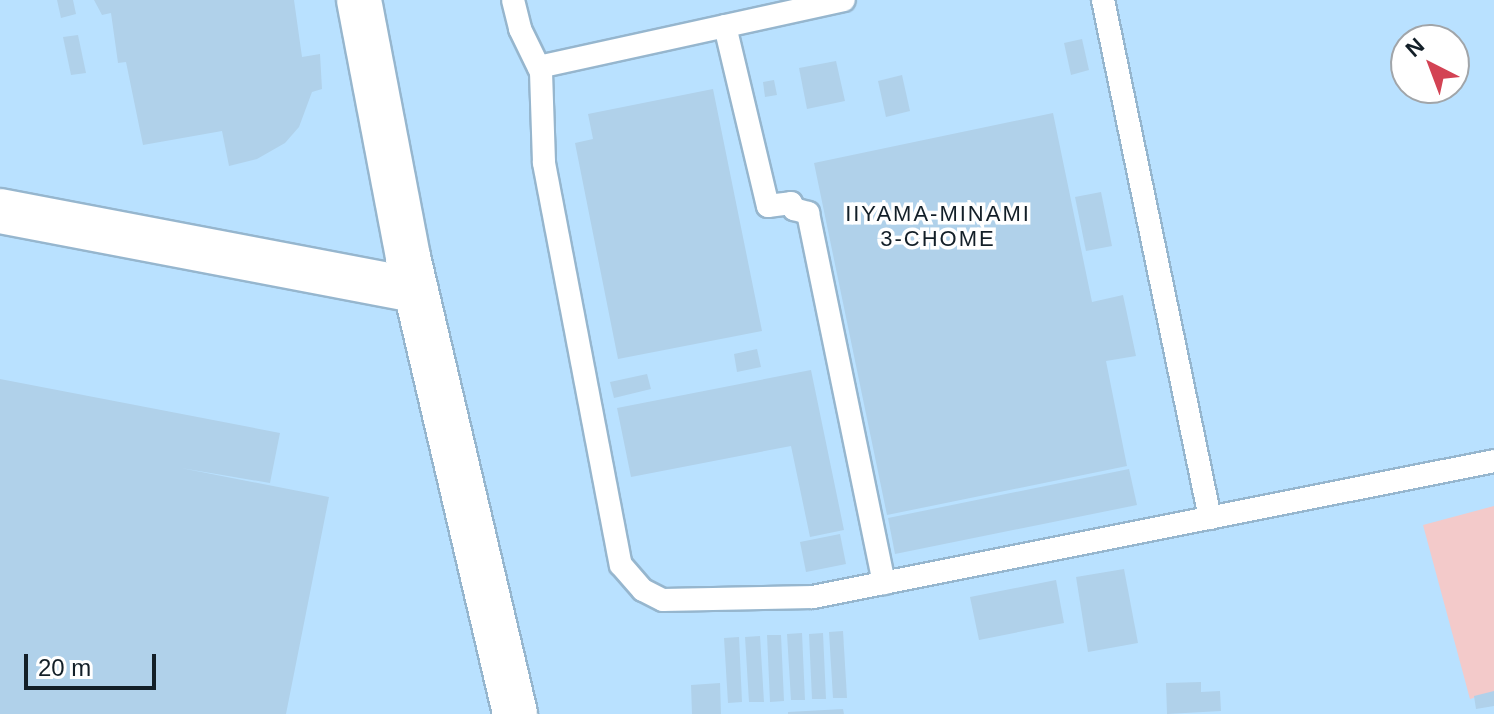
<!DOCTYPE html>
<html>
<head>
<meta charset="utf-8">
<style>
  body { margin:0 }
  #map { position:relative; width:1494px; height:714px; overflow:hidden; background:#cee9fd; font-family:Helvetica,sans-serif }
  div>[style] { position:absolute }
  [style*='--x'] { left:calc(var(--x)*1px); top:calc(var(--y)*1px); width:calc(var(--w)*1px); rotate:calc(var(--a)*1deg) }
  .built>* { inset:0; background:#b9e1ff }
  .green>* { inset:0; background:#f3caca }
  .building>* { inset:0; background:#b0d1ea }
  .roads { filter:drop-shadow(2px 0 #96b6ce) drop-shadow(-2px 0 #96b6ce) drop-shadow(0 2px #96b6ce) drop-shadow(0 -2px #96b6ce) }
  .lane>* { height:22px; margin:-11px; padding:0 11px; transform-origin:11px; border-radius:11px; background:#fff }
  .secondary>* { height:44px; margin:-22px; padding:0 22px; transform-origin:22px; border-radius:22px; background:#fff }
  span { translate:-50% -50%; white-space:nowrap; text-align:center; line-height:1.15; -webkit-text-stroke:7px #fff; paint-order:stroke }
  .neighbourhood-label { font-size:22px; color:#131f28; letter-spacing:2px }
  .north { position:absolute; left:1390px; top:24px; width:80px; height:80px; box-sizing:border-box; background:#fff; border:2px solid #a1a5a9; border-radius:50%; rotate:318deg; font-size:22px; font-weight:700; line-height:32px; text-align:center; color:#131f28 }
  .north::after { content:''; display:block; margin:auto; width:28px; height:36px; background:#d34354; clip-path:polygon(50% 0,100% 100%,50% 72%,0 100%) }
  .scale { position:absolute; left:24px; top:654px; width:132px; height:36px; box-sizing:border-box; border:4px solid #131f28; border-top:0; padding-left:10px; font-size:24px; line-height:28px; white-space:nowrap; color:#131f28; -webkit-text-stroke:6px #fff; paint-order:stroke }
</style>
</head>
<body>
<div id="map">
  <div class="built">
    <i style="clip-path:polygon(evenodd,0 0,1494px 0,1494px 714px,0 714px,0 0,1406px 40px,1454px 40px,1454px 88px,1406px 88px,1406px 40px)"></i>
  </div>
  <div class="green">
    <i style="clip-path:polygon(1494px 506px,1494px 692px,1470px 699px,1423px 525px)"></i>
  </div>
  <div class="building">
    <i style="clip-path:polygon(57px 0,73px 0,76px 14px,61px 18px)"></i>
    <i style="clip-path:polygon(94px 0,294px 0,302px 57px,320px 54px,322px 89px,312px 92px,299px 127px,285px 143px,257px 159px,229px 166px,222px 131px,143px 145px,126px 62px,118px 63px,111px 13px,102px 15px)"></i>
    <i style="clip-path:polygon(78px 35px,86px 73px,71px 75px,63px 37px)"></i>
    <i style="clip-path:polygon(1082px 39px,1089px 70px,1071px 75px,1064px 43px)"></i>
    <i style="clip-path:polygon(836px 61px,845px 101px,807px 109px,799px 68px)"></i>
    <i style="clip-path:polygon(902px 75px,910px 111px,886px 117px,878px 81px)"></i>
    <i style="clip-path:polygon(774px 80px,777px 95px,765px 97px,763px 82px)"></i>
    <i style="clip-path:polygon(713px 89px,762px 331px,618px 359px,575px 143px,593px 139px,588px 114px)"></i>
    <i style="clip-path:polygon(1053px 113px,1092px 302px,1123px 295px,1136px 356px,1106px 361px,1127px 466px,887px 515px,814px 163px)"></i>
    <i style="clip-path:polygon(1101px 192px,1112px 246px,1086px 251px,1075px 197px)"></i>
    <i style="clip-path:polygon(757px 349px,761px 367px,737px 372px,734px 354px)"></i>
    <i style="clip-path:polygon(811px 370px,844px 530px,810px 537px,791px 446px,631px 477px,617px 408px)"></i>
    <i style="clip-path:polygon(647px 374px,651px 389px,614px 398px,610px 382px)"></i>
    <i style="clip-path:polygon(0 379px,280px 433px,270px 483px,181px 468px,329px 497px,286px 714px,0 714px)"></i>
    <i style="clip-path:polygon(1129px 469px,1137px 505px,895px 554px,888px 518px)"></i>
    <i style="clip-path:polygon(840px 534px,846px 564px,806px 572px,800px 542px)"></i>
    <i style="clip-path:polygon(1124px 569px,1138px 643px,1088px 652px,1076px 577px)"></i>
    <i style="clip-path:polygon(1056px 580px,1064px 623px,979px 640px,970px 597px)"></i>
    <i style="clip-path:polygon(843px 631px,847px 698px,833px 698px,829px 632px)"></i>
    <i style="clip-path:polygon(802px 633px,805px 700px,791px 700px,787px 634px)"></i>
    <i style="clip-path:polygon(823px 633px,826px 699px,812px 699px,809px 634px)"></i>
    <i style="clip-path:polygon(767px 635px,781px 635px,784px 701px,770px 702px)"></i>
    <i style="clip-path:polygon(760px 636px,764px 702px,749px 702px,745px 637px)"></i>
    <i style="clip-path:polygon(739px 637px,742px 702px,728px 703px,724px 638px)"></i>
    <i style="clip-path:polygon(1201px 682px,1201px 692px,1220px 691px,1221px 711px,1167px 714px,1166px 683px)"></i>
    <i style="clip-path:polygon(720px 683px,721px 714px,692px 714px,691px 685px)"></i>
    <i style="clip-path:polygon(1494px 691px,1494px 706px,1476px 709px,1474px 696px)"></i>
    <i style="clip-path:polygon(843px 709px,844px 714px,788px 714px,788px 712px)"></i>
  </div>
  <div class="roads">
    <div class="lane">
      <i style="--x:513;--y:0;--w:30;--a:76"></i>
      <i style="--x:520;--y:29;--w:48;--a:64"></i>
      <i style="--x:541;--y:72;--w:91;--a:88.1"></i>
      <i style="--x:544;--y:163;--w:409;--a:79.2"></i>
      <i style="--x:621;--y:565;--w:33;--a:49"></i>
      <i style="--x:643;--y:590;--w:22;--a:27"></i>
      <i style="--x:663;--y:600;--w:150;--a:-1.1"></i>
      <i style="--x:813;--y:597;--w:694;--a:-11.29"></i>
      <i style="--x:1103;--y:0;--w:529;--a:78.33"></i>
      <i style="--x:725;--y:26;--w:185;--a:76.6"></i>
      <i style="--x:768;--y:206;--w:23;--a:-7"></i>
      <i style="--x:791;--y:203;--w:7;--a:63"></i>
      <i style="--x:794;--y:209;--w:15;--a:16"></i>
      <i style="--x:808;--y:213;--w:378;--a:78.4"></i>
      <i style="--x:539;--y:67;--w:312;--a:-12.4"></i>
    </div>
    <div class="secondary">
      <i style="--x:359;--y:0;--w:262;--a:79.2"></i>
      <i style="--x:408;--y:257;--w:469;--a:76.8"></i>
      <i style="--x:0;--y:211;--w:423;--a:10.8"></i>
    </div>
  </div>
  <div class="neighbourhood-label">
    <span style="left:938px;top:226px">IIYAMA-MINAMI<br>3-CHOME</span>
  </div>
  <div class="north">N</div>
  <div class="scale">20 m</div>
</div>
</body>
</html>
